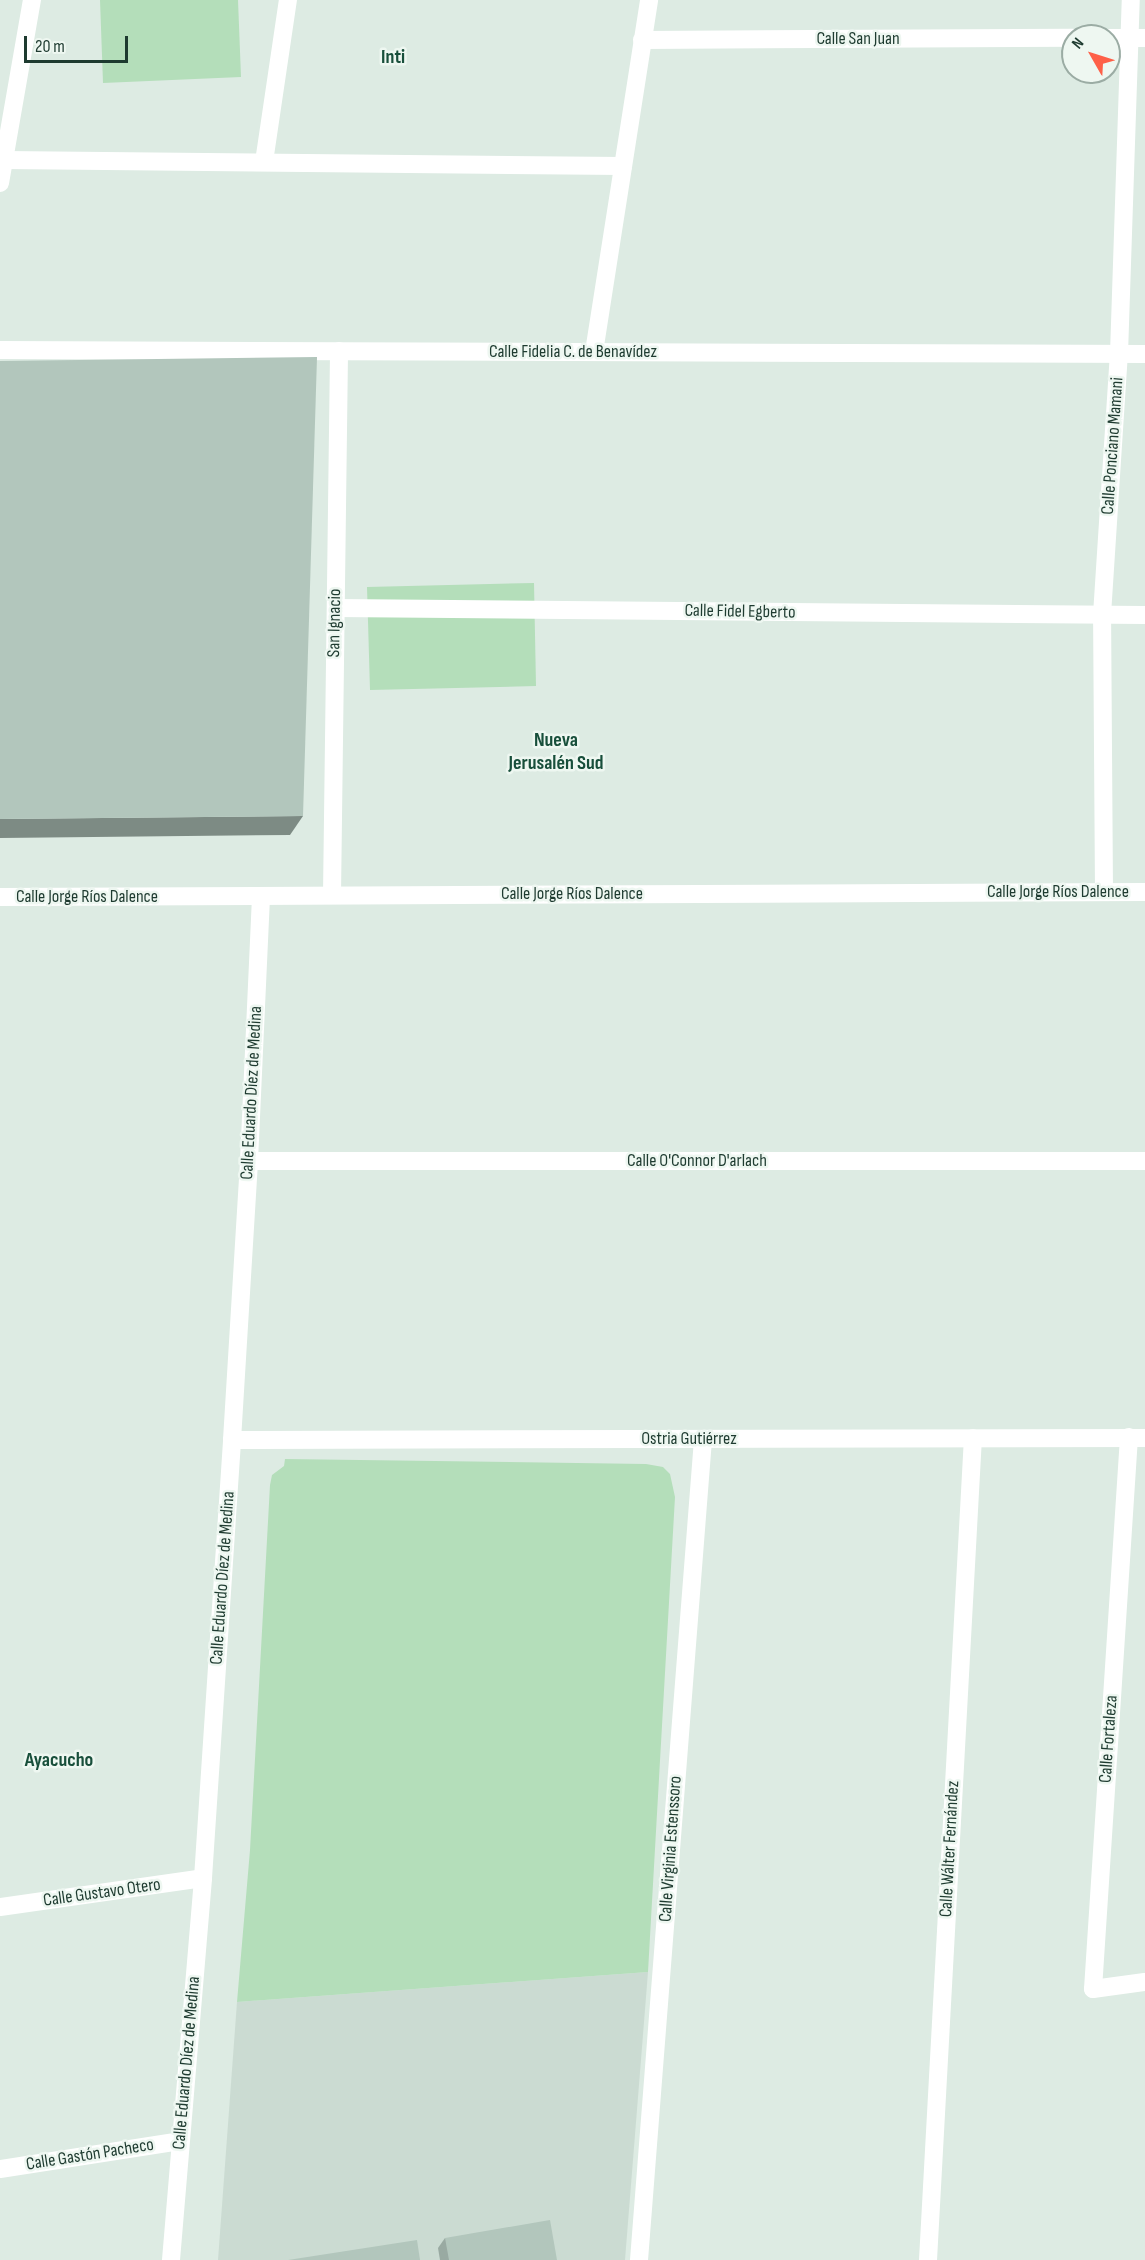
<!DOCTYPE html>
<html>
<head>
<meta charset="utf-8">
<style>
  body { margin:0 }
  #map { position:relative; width:1145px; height:2260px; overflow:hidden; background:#ddebe3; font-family:"Sofia Sans Condensed",sans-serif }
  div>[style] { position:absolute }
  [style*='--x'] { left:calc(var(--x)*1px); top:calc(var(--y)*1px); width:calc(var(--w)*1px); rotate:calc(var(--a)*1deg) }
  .built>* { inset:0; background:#cbdbd2 }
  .green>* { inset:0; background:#b4deba }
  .minor>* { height:18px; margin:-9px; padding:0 9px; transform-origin:9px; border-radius:9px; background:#fff }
  .wall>* { inset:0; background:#99aaa2 }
  .shaded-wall>* { inset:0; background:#7d8b84 }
  .building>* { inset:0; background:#b2c6bc }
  span { translate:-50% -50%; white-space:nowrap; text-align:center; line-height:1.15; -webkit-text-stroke:5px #eef7f1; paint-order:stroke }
  .street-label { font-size:18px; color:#1e3b30 }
  .neighbourhood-label { font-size:20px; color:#184f3b; font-weight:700 }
  .north { position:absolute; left:1061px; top:24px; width:60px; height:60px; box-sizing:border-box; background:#eef7f1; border:2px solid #9baca4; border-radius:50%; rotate:309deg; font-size:16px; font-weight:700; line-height:24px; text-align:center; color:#1e3b30 }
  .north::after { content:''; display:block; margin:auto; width:21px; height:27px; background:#fe6048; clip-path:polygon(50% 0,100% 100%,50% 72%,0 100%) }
  .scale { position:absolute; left:24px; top:36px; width:104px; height:27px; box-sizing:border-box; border:3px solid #1e3b30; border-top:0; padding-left:8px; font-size:18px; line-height:21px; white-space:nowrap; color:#1e3b30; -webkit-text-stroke:4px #eef7f1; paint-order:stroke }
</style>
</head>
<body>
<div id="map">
  <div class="built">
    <i style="clip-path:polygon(648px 1972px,625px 2260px,218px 2260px,237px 2002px)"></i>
  </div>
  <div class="green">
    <i style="clip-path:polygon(100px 0,238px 0,241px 77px,103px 83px)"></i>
    <i style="clip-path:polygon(534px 583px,536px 686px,370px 690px,367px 587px)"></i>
    <i style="clip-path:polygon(285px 1459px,646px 1464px,663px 1467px,670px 1474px,675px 1497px,648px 1972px,237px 2002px,250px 1850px,270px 1485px,272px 1475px,284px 1466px)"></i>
  </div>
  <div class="minor">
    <i style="--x:1109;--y:38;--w:36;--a:0"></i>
    <i style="--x:642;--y:40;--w:431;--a:-0.3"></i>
    <i style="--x:4;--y:160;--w:619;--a:0.56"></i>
    <i style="--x:264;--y:162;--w:164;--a:-81.6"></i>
    <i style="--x:0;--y:183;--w:186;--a:-80.1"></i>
    <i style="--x:0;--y:350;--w:1145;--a:0.2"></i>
    <i style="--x:594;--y:352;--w:356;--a:-81.1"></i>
    <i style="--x:336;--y:608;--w:809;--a:0.5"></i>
    <i style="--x:1104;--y:892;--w:277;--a:-90.4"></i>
    <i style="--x:1102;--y:615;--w:262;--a:-86.3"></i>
    <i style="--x:1119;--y:354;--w:354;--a:-88.1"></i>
    <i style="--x:332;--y:895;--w:544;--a:-89.26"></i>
    <i style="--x:0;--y:897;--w:1145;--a:-0.25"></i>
    <i style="--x:249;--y:1161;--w:896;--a:0"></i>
    <i style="--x:1129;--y:1437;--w:553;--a:93.73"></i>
    <i style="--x:1093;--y:1989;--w:52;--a:-7.7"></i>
    <i style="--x:232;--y:1440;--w:913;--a:-0.13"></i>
    <i style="--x:0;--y:1907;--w:205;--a:-8.1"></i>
    <i style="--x:0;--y:2169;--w:182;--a:-8.8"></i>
    <i style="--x:171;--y:2260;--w:383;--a:-85.2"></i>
    <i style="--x:203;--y:1878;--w:439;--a:-86.2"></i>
    <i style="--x:232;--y:1440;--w:280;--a:-86.5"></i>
    <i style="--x:249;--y:1161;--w:265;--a:-87.4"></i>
    <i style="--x:639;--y:2260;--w:823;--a:-85.54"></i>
    <i style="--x:928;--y:2260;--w:823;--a:-86.87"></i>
  </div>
  <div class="wall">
    <i style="clip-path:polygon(445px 2238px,557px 2260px,440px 2260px,438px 2248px)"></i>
  </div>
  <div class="shaded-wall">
    <i style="clip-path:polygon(303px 816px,290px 835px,0 838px,0 819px)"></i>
  </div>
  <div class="building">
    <i style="clip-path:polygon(317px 357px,303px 816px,0 819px,0 361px)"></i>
    <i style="clip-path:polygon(550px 2220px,557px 2260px,449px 2260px,445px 2238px)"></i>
    <i style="clip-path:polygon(417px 2240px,420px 2260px,288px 2260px)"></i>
  </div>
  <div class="street-label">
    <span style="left:858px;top:39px">Calle San Juan</span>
    <span style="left:573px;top:352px">Calle Fidelia C. de Benavídez</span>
    <span style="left:1113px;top:446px;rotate:-86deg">Calle Ponciano Mamani</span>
    <span style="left:740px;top:612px;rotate:1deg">Calle Fidel Egberto</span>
    <span style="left:335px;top:623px;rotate:-89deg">San Ignacio</span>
    <span style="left:1058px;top:892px">Calle Jorge Ríos Dalence</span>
    <span style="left:572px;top:894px">Calle Jorge Ríos Dalence</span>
    <span style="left:87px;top:897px">Calle Jorge Ríos Dalence</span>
    <span style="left:252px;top:1093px;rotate:-87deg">Calle Eduardo Díez de Medina</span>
    <span style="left:697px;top:1161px">Calle O'Connor D'arlach</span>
    <span style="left:689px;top:1439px">Ostria Gutiérrez</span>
    <span style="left:223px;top:1578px;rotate:-86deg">Calle Eduardo Díez de Medina</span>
    <span style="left:1109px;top:1739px;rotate:-86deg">Calle Fortaleza</span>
    <span style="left:671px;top:1849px;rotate:-86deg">Calle Virginia Estenssoro</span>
    <span style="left:950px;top:1849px;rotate:-87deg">Calle Wálter Fernández</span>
    <span style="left:102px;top:1893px;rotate:-8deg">Calle Gustavo Otero</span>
    <span style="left:187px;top:2063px;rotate:-85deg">Calle Eduardo Díez de Medina</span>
    <span style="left:90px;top:2155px;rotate:-9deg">Calle Gastón Pacheco</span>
  </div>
  <div class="neighbourhood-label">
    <span style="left:393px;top:57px">Inti</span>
    <span style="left:556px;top:752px">Nueva<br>Jerusalén Sud</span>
    <span style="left:59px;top:1760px">Ayacucho</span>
  </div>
  <div class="north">N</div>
  <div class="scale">20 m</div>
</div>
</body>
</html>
